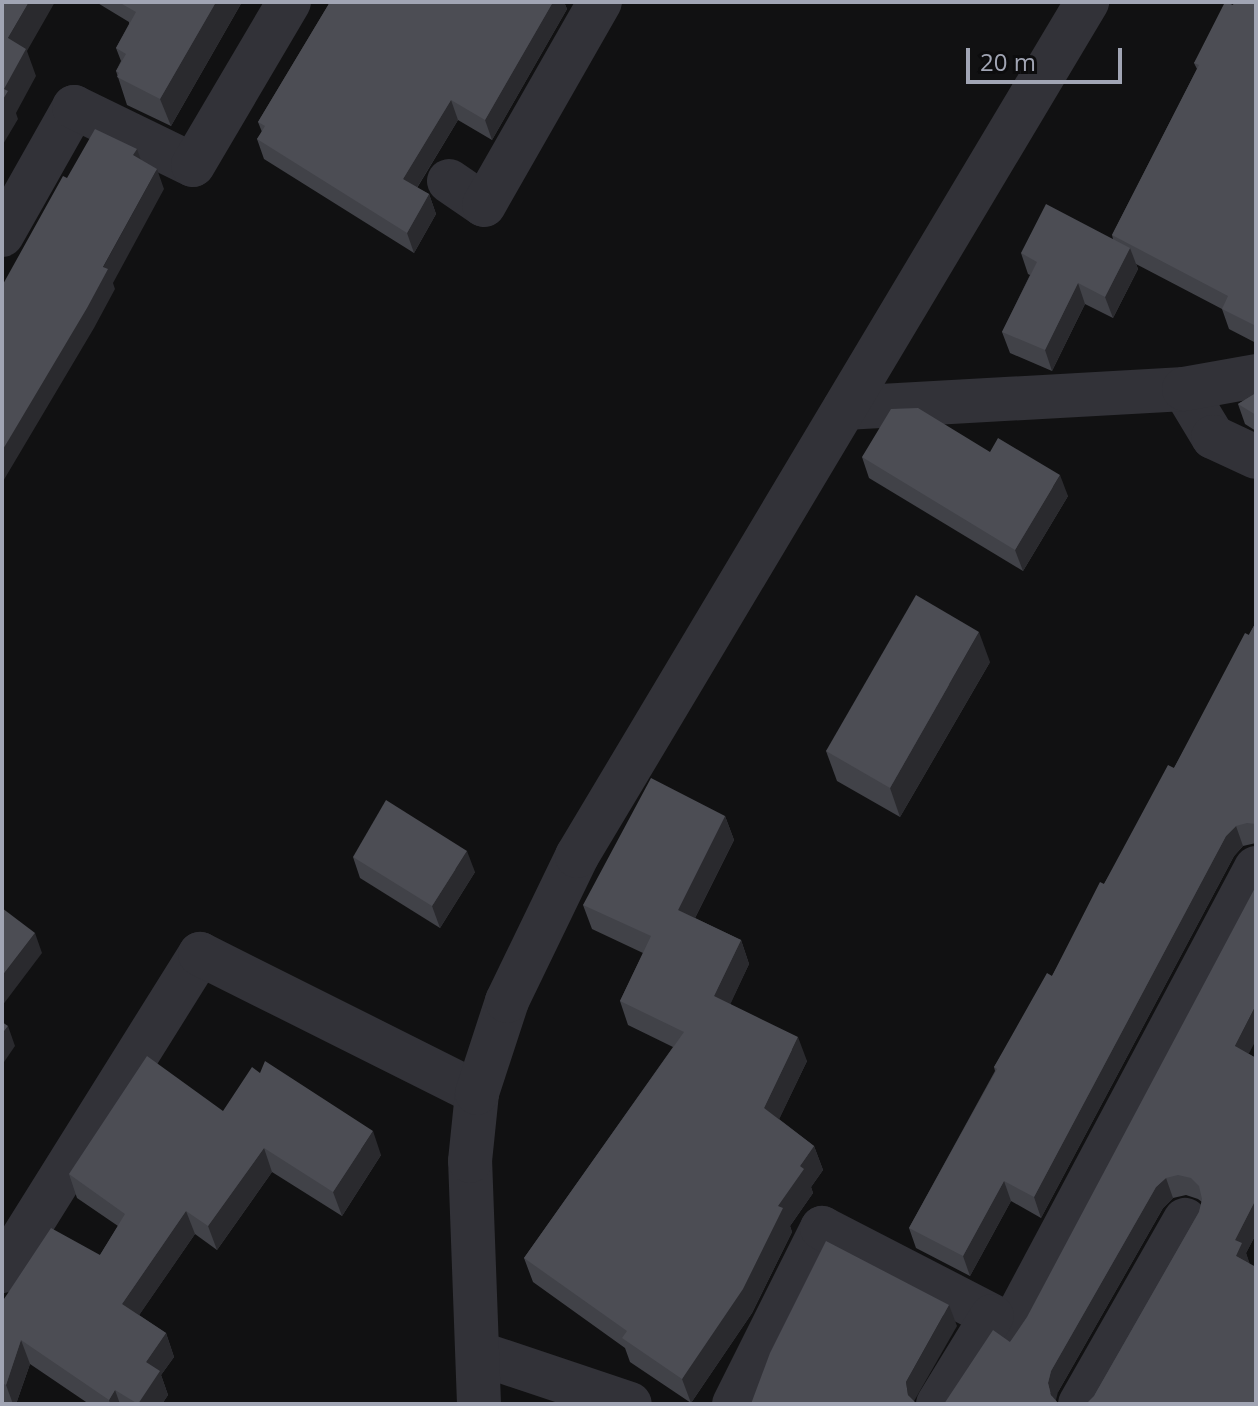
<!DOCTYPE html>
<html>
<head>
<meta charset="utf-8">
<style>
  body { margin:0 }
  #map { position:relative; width:1258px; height:1406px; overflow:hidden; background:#111112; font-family:"Open Sans",sans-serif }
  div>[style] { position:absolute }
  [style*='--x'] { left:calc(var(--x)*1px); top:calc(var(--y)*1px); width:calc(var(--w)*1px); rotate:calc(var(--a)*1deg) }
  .minor>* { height:44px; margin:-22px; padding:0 22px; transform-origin:22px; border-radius:22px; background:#323238 }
  .wall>* { inset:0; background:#414248 }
  .shaded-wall>* { inset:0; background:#2a2a2e }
  .building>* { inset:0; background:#4c4d54 }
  span { translate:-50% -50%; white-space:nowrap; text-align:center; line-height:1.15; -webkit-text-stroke:8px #0c0c0d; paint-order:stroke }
  .frame { position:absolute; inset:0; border:4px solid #a1a5b4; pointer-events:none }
  .scale { position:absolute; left:966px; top:48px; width:156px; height:36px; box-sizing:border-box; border:4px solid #a1a5b4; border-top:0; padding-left:10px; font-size:24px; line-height:28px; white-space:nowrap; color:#a1a5b4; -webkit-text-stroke:6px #0c0c0d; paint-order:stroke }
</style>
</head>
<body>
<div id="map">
  <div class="minor">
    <i style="--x:449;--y:181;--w:42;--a:34.4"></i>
    <i style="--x:484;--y:205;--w:234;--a:-60.3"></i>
    <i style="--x:2;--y:235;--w:147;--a:-60.6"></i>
    <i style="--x:74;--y:107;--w:132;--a:26"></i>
    <i style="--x:193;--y:165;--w:189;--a:-59.5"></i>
    <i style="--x:1184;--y:389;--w:56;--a:58.9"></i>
    <i style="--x:1213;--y:437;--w:47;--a:24.9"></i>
    <i style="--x:845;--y:408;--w:340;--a:-3.2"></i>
    <i style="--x:1184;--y:389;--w:73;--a:-10.2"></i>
    <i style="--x:2;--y:1271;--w:374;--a:-58"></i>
    <i style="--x:200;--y:954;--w:310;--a:26.6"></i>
    <i style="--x:478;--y:1353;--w:160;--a:18.5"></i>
    <i style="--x:479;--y:1404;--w:243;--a:-92.1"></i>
    <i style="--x:470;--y:1161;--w:68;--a:-84.1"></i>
    <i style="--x:477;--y:1093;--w:97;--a:-71.9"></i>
    <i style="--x:507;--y:1001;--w:161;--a:-64.2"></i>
    <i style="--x:577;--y:856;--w:995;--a:-59.15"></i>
    <i style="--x:734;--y:1404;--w:197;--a:-63.4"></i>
    <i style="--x:822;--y:1228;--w:214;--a:27.3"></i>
    <i style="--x:1012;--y:1326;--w:519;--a:-61.95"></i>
    <i style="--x:938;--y:1404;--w:103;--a:-58.5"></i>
    <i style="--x:1080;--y:1404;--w:212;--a:-60.3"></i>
  </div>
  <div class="wall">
    <i style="clip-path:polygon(96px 2px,242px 2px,171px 126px,127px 105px,116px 71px,121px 61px,116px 48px,129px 24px,129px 22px)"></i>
    <i style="clip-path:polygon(330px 2px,564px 2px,567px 9px,492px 140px,458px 120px,417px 188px,429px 194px,436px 214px,414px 253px,264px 159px,257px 139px,262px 132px,258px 122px)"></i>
    <i style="clip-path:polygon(1256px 2px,1256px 343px,1229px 329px,1222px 309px,1136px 264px,1138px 269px,1113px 318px,1085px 304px,1052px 371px,1010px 353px,1002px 332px,1030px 275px,1028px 274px,1021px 253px,1113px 239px,1112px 235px,1197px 69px,1194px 63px,1233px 5px)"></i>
    <i style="clip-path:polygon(1256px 393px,1256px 431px,1245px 424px,1238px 404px)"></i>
    <i style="clip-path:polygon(990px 452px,1068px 496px,1023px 571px,869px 478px,862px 457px)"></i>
    <i style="clip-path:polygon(1256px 622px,1256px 843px,1243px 846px,1234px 856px,1041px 1218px,1011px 1201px,970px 1276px,916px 1248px,909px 1228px,995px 1071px,994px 1067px,1052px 976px,1104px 884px,1174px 768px)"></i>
    <i style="clip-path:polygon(990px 662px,900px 817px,837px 781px,826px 751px)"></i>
    <i style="clip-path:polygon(725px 816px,734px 840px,695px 918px,741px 940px,749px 964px,730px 1004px,807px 1061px,779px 1119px,814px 1146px,823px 1170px,811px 1187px,813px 1193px,790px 1226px,792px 1232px,752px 1313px,691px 1403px,630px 1362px,625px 1348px,533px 1282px,524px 1258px,673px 1047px,628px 1025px,620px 1001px,643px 953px,592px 929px,583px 905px)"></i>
    <i style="clip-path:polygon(353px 857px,475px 872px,440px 928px,360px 878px)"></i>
    <i style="clip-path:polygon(1249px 1054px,1256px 1058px,1256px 1234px,1246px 1253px,1249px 1263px,1094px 1396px,1199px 1212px,1202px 1202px,1198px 1199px,1186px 1195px,1173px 1198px,1163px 1208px,1058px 1392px,944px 1404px,1010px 1342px)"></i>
    <i style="clip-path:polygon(223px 1111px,381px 1155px,342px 1216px,272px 1172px,217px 1250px,195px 1234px,139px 1315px,166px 1333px,174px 1357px,161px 1375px,168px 1395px,162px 1404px,89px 1404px,30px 1364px,16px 1404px,2px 1404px,2px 1302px,100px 1255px,118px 1226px,77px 1198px,69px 1174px)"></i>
  </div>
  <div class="shaded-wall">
    <i style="clip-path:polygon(29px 2px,55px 2px,27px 51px,36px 76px,16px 113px,18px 119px,2px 146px,2px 101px,8px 38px)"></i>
    <i style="clip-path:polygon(216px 2px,242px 2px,171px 126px,160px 99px)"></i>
    <i style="clip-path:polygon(553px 2px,564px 2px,567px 9px,492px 140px,485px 120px)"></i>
    <i style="clip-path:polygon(451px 100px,458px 120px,410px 199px,403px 179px)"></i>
    <i style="clip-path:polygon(137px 149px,144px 169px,133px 155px)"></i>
    <i style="clip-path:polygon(157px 169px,164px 189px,113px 283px,115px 289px,94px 328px,2px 483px,2px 451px)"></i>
    <i style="clip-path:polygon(429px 194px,436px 214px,414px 253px,407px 233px)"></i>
    <i style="clip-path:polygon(1130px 248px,1138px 269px,1113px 318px,1105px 297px)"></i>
    <i style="clip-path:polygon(1078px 283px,1085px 304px,1052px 371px,1045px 350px)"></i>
    <i style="clip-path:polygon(1060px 475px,1068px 496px,1023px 571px,1015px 550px)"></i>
    <i style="clip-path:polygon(979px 632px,990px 662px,900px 817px,890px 788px)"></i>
    <i style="clip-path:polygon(725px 816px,734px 840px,687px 934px,678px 910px)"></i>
    <i style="clip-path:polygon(1236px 826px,1243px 846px,1234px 856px,1041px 1218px,1034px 1197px,1226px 836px)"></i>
    <i style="clip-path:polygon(467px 851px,475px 872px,440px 928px,432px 906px)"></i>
    <i style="clip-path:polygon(35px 933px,42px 953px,2px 1006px,2px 976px)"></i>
    <i style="clip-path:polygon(741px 940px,749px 964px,723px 1020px,714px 996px)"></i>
    <i style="clip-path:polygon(1256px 1005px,1256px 1040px,1242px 1067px,1235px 1046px)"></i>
    <i style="clip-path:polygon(8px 1026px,15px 1046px,2px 1065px,2px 1034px)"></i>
    <i style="clip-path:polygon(798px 1037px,807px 1061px,773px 1132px,764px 1108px)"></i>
    <i style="clip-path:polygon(373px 1131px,381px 1155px,342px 1216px,333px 1192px)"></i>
    <i style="clip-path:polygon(814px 1146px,823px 1170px,811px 1187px,813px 1193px,790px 1226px,792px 1232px,752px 1313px,691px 1403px,682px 1379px,800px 1166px)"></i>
    <i style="clip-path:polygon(264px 1148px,272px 1172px,217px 1250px,208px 1226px)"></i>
    <i style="clip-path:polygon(1166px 1178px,1173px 1198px,1163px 1208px,1058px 1392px,1055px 1404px,1051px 1395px,1048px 1383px,1051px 1371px,1156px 1187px)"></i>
    <i style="clip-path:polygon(1004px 1181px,1011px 1201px,970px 1276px,963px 1256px)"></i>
    <i style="clip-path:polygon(1256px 1199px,1256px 1234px,1246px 1253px,1250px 1264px,1236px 1256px,1235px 1240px)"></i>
    <i style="clip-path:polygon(186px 1211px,195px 1234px,131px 1327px,122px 1304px)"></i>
    <i style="clip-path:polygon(949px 1305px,957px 1326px,913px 1403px,908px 1395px,906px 1382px)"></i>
    <i style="clip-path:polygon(166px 1333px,174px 1357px,161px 1375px,168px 1395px,162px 1404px,138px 1404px,146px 1362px)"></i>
    <i style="clip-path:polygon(21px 1340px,30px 1364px,16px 1404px,13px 1404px,6px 1385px)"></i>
    <i style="clip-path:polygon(115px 1390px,120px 1404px,110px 1404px,109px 1400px)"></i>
  </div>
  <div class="building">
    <i style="clip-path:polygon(2px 2px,29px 2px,8px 38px,26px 49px,4px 89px,8px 91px,2px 101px)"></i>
    <i style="clip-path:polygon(123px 2px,216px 2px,160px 99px,117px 77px,119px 73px,116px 71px,126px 54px,116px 48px,136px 12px,122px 4px)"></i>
    <i style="clip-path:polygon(330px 2px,553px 2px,485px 120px,451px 100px,403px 179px,429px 194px,407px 233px,257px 139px,265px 126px,258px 122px)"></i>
    <i style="clip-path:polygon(1225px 2px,1233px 5px,1234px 2px,1256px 2px,1256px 326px,1222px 309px,1228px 296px,1112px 235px,1199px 65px,1194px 63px)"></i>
    <i style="clip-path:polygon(95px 129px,137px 149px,133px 155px,157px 169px,103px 267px,108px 269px,87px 308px,2px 451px,2px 286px,63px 176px,67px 178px)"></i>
    <i style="clip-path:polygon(1046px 204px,1130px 248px,1105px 297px,1078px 283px,1045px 350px,1002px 332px,1037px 262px,1021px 253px)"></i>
    <i style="clip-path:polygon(1256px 393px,1256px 415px,1238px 404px)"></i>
    <i style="clip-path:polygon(918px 408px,990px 452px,998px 438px,1060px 475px,1015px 550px,862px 457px,891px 409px)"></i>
    <i style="clip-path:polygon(916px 595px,979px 632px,890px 788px,826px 751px)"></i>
    <i style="clip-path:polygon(1256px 622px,1256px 824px,1247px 823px,1236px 826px,1226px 836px,1034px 1197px,1004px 1181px,963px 1256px,909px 1228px,997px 1069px,994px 1067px,1047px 973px,1052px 976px,1100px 882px,1104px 884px,1168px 765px,1174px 768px,1245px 633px,1249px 635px)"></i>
    <i style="clip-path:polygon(651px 778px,725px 816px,678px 910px,741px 940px,714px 996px,798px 1037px,764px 1108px,814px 1146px,800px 1166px,804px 1169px,778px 1206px,783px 1208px,743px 1289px,682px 1379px,622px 1338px,627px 1331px,524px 1258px,684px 1032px,620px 1001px,651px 936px,583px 905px)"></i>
    <i style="clip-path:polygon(386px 800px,467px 851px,432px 906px,353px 857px)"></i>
    <i style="clip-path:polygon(1256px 886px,1256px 1005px,1235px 1046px,1256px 1058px,1256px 1199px,1235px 1240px,1242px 1243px,1236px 1256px,1256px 1267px,1256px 1404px,1086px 1404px,1094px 1396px,1199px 1212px,1202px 1199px,1199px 1186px,1191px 1178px,1178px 1175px,1166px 1178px,1156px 1187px,1051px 1371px,1048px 1383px,1051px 1395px,1059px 1404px,944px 1404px,993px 1330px,1010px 1342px,1027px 1317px)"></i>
    <i style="clip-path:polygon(2px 908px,35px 933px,2px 976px)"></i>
    <i style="clip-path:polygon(2px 1022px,8px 1026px,2px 1034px)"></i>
    <i style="clip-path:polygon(147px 1056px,223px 1111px,252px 1067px,260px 1073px,265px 1061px,373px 1131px,333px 1192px,264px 1148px,208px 1226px,186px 1211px,122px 1304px,166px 1333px,146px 1362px,160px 1371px,138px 1404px,115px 1390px,109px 1400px,21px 1340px,6px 1385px,2px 1383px,2px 1302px,51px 1228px,100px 1255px,125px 1214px,69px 1174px)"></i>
    <i style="clip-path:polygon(826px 1241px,949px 1305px,906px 1382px,908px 1395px,917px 1404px,751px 1404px,770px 1353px)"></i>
  </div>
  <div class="frame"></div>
  <div class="scale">20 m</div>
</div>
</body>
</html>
